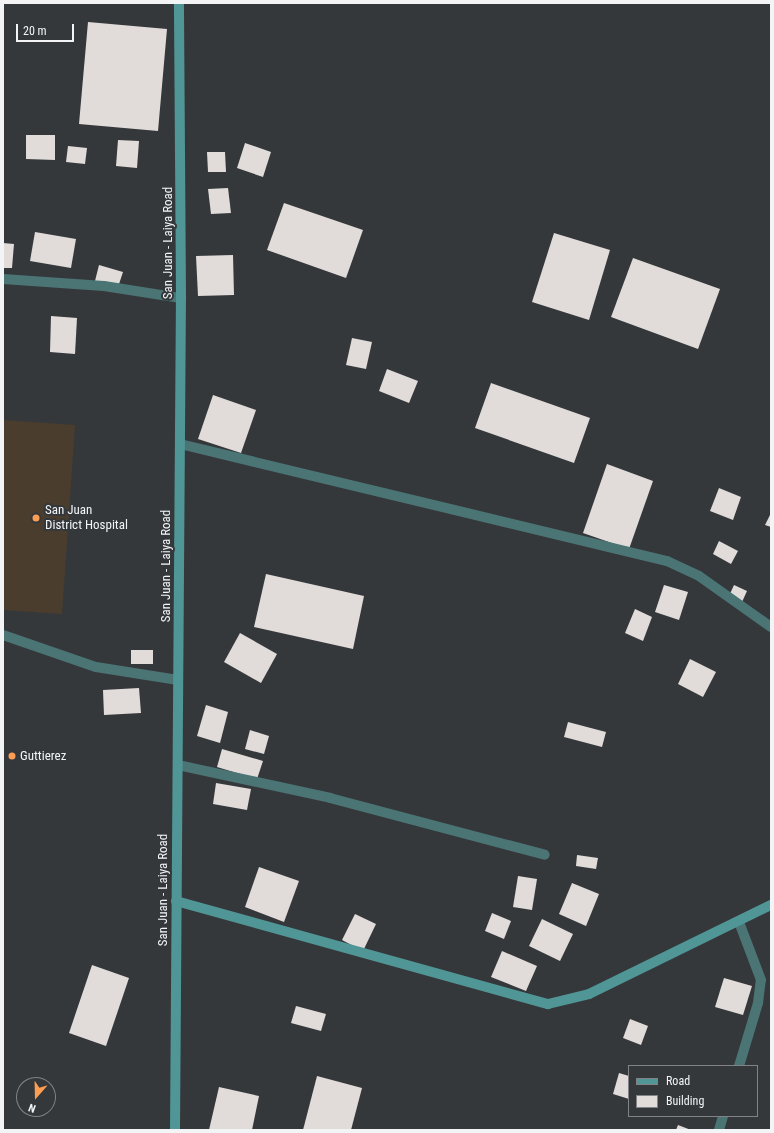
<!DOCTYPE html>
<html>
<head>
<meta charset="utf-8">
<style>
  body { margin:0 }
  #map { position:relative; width:774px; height:1133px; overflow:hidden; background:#35383b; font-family:"Roboto Condensed",sans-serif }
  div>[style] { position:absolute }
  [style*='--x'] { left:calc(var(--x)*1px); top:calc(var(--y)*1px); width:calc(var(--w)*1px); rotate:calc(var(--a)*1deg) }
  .medical>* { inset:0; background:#4a3d2e }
  .building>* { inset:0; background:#e1dcda }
  .lane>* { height:10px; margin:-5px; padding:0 5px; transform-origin:5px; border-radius:5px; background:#4b7475 }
  .street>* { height:10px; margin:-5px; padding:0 5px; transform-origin:5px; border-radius:5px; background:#4b7475 }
  .secondary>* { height:10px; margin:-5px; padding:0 5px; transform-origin:5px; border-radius:5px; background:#519696 }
  .dots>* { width:11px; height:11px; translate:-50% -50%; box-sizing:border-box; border:2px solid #35383b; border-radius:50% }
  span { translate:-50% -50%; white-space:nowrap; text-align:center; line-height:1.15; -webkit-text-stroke:4px #35383b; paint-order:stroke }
  .street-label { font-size:13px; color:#f2f4f6 }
  .poi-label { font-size:13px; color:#f2f4f6 }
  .left { translate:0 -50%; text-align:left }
  .frame { position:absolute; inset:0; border:4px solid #f2f4f6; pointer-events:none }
  .legend { position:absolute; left:628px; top:1065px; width:130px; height:52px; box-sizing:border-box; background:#35383b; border:1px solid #818386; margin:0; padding:5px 7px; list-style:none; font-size:12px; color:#f2f4f6 }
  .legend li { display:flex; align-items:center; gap:8px; height:20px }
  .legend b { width:20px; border:1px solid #818386 }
  .north { position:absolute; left:16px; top:1077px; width:40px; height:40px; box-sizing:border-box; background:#35383b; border:1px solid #818386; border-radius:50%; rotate:200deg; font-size:11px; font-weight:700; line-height:16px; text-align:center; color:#f2f4f6 }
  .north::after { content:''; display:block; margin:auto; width:14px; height:18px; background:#fc9d54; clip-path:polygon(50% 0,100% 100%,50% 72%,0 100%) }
  .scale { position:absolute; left:16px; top:24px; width:58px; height:18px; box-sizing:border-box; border:2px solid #f2f4f6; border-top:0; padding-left:5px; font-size:12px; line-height:14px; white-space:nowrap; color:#f2f4f6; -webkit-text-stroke:3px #35383b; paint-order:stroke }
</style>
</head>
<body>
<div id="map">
  <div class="medical">
    <i style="clip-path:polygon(3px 420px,75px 425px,62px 614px,3px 610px)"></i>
  </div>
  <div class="building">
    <i style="clip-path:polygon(88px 22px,167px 29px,158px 131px,79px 124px)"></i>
    <i style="clip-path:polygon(26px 135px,55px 135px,55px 160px,26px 159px)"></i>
    <i style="clip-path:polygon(118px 140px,139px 141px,137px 168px,116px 166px)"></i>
    <i style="clip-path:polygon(245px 143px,271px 152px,263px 177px,237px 168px)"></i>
    <i style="clip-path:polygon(68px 146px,87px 148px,85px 164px,66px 162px)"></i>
    <i style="clip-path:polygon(207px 152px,225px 152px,226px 172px,208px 172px)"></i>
    <i style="clip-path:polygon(228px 188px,231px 213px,211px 214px,208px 189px)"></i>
    <i style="clip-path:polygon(284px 203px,363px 230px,346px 278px,267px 250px)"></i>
    <i style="clip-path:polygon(35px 232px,76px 239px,71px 268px,30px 261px)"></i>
    <i style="clip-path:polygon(554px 233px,610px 250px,589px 320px,532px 302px)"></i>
    <i style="clip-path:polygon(3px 243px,14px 244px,12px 268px,3px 268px)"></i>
    <i style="clip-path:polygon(233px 255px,234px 295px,198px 296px,196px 256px)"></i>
    <i style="clip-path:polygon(633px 258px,720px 289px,698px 349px,611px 317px)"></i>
    <i style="clip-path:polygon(99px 265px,123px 272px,118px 287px,95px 281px)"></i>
    <i style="clip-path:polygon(51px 316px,77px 318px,75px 354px,50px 352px)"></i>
    <i style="clip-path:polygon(352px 338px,372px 342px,366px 369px,346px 365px)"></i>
    <i style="clip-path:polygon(387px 369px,418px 381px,409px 403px,379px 391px)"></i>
    <i style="clip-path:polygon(491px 383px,590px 418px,574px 463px,475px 428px)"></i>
    <i style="clip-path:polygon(213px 395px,256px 410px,241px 453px,198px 439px)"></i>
    <i style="clip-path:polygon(607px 464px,653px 481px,629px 549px,583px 533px)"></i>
    <i style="clip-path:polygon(719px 488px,741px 497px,733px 520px,710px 511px)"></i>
    <i style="clip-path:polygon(771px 513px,771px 527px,765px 525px)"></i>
    <i style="clip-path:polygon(719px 541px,738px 551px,731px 564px,713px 554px)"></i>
    <i style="clip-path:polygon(266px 574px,364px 596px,353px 649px,254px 627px)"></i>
    <i style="clip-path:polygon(664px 585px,688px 592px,679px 620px,655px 612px)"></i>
    <i style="clip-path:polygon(734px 585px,747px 591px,742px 602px,729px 596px)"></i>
    <i style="clip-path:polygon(635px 609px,652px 617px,643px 641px,625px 633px)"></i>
    <i style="clip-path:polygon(240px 633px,277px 654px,261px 683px,224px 662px)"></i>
    <i style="clip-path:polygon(131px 650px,153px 650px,153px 664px,131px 664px)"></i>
    <i style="clip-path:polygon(690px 659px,716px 672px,703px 697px,678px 684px)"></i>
    <i style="clip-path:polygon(139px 688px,141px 713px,104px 715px,103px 690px)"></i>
    <i style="clip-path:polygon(206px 705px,228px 712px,220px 743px,197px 736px)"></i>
    <i style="clip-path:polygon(568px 722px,606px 732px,602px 747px,564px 737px)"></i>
    <i style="clip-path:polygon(250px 730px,269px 736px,264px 754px,245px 749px)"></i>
    <i style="clip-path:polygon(222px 749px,263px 761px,257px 779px,217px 767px)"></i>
    <i style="clip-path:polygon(216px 783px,251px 789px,247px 810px,213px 804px)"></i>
    <i style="clip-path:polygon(577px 855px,598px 858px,596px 869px,576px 866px)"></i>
    <i style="clip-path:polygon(259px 867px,299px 881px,284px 922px,245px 907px)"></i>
    <i style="clip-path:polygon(518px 876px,537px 879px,532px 910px,513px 907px)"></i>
    <i style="clip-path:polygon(572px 883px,599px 894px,586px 926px,559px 914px)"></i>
    <i style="clip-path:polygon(492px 913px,511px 921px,504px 939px,485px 931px)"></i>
    <i style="clip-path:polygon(355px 914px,376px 924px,363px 951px,342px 940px)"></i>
    <i style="clip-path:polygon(542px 919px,573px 934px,560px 961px,529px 946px)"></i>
    <i style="clip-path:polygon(502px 951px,537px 966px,526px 991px,491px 977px)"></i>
    <i style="clip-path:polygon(92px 965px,129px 978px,106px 1046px,69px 1033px)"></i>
    <i style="clip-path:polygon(724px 978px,752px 986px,743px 1015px,715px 1007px)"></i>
    <i style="clip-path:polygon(296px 1006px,326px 1014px,321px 1031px,291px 1023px)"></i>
    <i style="clip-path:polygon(630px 1019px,648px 1026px,641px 1045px,623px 1038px)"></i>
    <i style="clip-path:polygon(619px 1073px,629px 1076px,629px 1099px,613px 1094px)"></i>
    <i style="clip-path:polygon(317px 1076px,362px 1088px,351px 1130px,303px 1130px)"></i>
    <i style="clip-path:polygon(219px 1087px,259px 1096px,252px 1130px,209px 1130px)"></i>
    <i style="clip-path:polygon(678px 1125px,691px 1130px,676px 1130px)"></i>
  </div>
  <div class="lane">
    <i style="--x:3;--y:279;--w:101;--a:4"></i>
    <i style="--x:104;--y:286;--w:78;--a:8.9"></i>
  </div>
  <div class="street">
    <i style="--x:180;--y:444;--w:501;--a:13.51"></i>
    <i style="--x:667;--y:561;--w:35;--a:25"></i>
    <i style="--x:699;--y:576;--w:88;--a:35.3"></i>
    <i style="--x:3;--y:635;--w:98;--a:19"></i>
    <i style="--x:96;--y:667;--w:83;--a:9"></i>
    <i style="--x:178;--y:765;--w:156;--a:12.2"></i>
    <i style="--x:330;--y:798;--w:222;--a:14.8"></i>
    <i style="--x:739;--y:1066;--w:66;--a:-73.2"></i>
    <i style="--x:758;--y:1003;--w:23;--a:-83"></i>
    <i style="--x:761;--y:980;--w:62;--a:-110.8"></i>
    <i style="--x:719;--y:1130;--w:15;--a:-74"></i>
  </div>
  <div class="secondary">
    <i style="--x:176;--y:901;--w:386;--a:15.5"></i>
    <i style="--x:548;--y:1004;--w:42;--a:-13.7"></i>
    <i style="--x:589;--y:994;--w:203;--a:-26.1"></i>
    <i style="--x:175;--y:1130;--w:832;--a:-89.59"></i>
    <i style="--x:181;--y:298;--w:295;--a:-90.4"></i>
  </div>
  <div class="dots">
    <i style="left:36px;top:518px;background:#fc9d54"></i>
    <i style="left:12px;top:756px;background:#fc9d54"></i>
  </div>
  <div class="street-label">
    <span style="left:168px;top:243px;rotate:-90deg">San Juan - Laiya Road</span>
    <span style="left:166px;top:566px;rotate:-90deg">San Juan - Laiya Road</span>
    <span style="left:163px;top:890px;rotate:-90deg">San Juan - Laiya Road</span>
  </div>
  <div class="poi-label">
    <span class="left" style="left:45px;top:518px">San Juan<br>District Hospital</span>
    <span class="left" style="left:20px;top:756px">Guttierez</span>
  </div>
  <div class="frame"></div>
  <ul class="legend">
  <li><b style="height:5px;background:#519696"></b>Road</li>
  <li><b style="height:11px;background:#e1dcda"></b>Building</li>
  </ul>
  <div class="north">N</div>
  <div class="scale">20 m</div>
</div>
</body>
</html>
